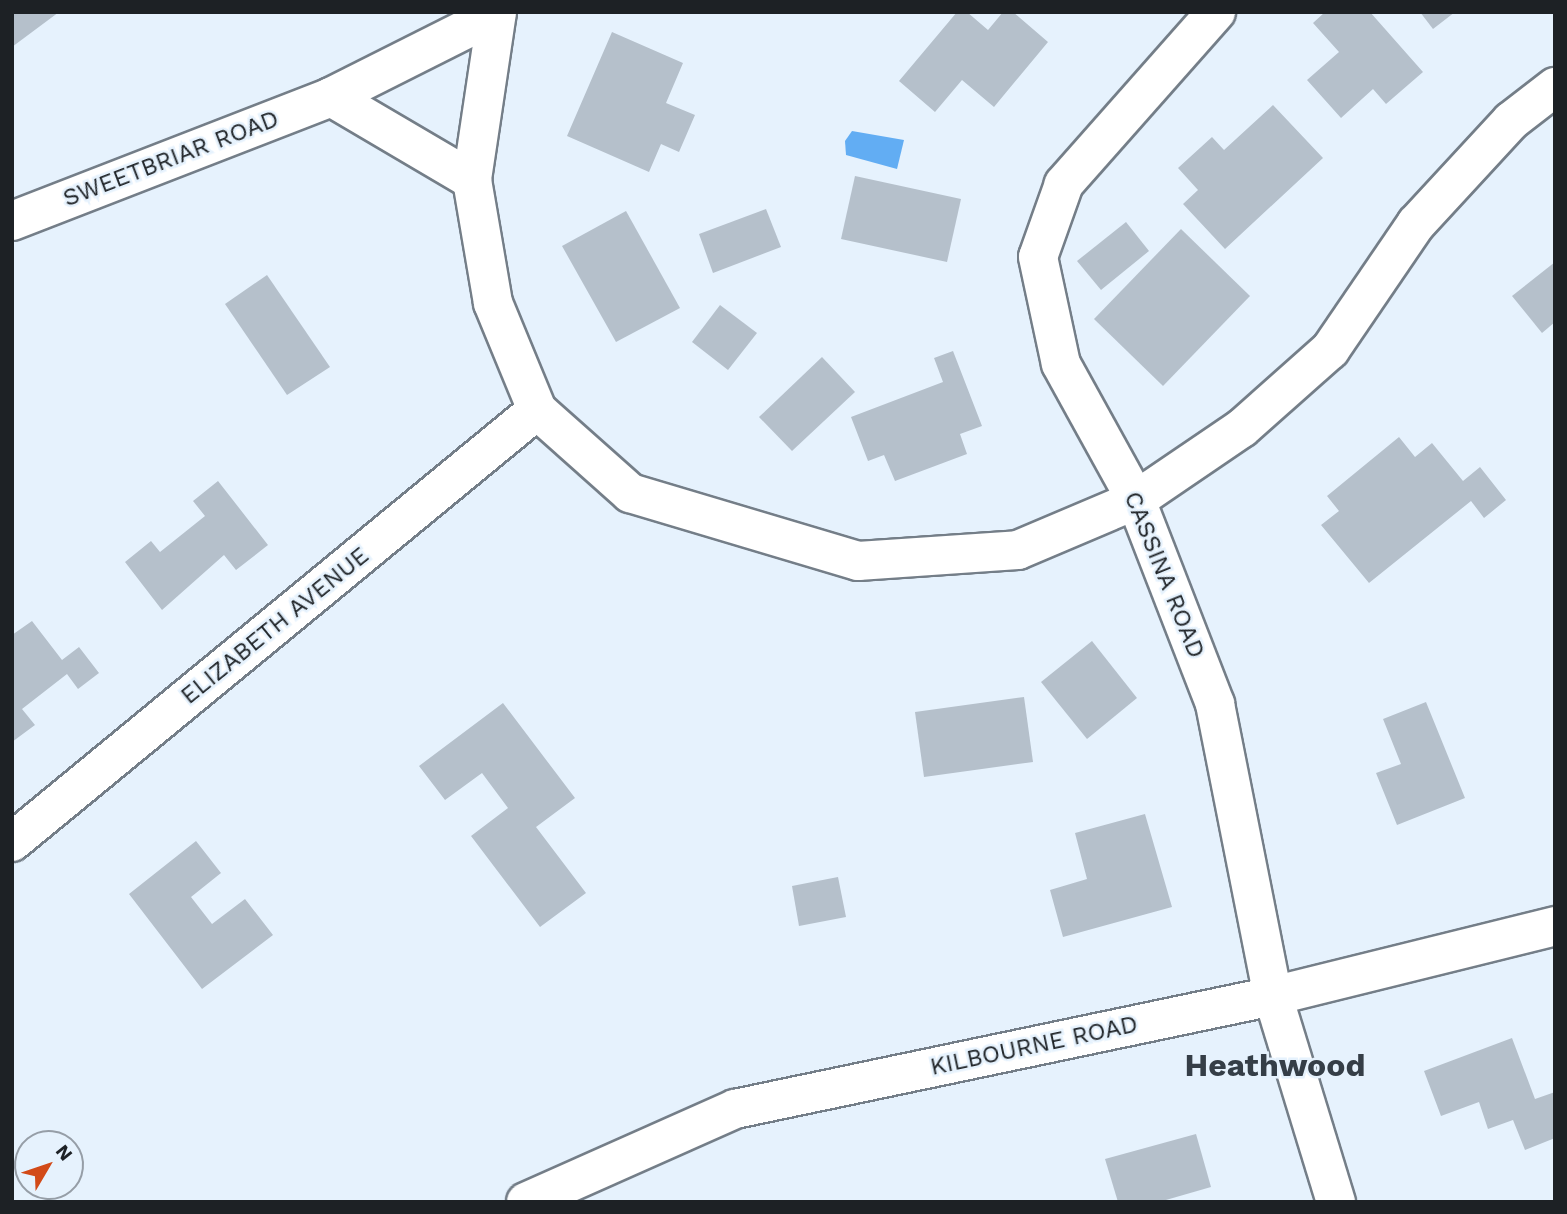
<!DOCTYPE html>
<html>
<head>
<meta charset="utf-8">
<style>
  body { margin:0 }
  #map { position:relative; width:1567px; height:1214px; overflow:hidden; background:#e6f2fd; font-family:"Work Sans",sans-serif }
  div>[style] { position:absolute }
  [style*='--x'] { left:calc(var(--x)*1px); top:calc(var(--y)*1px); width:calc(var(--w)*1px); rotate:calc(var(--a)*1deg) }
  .water>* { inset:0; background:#62adf3 }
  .building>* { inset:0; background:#b5c0cb }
  .roads { filter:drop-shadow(2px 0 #747e88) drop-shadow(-2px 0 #747e88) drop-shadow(0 2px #747e88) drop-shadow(0 -2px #747e88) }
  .minor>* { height:38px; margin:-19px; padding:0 19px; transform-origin:19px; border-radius:19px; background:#fff }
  span { translate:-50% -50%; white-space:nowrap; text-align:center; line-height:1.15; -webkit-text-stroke:5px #e6f2fd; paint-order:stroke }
  .street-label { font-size:24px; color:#1d2125 }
  .district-label { font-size:32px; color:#353e47; font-weight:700 }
  .frame { position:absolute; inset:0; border:14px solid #1d2125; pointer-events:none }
  .north { position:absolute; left:14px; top:1130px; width:70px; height:70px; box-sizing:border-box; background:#e6f2fd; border:2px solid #969ea7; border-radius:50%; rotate:51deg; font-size:19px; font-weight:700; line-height:28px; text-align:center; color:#1d2125 }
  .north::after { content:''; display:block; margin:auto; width:24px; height:32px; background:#d24a18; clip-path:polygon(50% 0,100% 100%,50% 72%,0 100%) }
</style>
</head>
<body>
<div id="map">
  <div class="water">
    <i style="clip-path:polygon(852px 131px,904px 140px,897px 169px,846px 155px,845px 141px)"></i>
  </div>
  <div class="building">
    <i style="clip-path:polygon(12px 12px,59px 12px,12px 47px)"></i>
    <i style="clip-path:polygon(957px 12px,967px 12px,988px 30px,1003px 12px,1013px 12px,1048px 42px,994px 107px,962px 80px,935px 112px,899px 81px)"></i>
    <i style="clip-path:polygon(1325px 12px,1370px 12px,1423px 72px,1386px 104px,1373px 89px,1341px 118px,1307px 80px,1339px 52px,1313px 23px)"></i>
    <i style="clip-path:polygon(1420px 12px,1455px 12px,1433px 29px)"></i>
    <i style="clip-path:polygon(612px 32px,683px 63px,666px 103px,695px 115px,679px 152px,661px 144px,649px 172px,567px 136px)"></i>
    <i style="clip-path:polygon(1273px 105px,1323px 158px,1225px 249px,1183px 204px,1198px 190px,1178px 168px,1212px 137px,1224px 150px)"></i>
    <i style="clip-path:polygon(855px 176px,961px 199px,947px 262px,841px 239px)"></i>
    <i style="clip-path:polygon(766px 209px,781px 247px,713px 273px,699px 234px)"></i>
    <i style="clip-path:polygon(626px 211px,680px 308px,616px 342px,562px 246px)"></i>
    <i style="clip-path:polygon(1126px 222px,1149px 251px,1101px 290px,1077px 261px)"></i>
    <i style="clip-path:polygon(1181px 229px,1250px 296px,1163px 386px,1094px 319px)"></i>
    <i style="clip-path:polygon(1555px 262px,1555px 322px,1542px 333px,1512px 296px)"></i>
    <i style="clip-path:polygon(267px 275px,330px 367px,287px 395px,225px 304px)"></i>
    <i style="clip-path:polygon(720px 305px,757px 333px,728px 370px,692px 342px)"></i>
    <i style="clip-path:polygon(953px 351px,982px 426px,960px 434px,967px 454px,895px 481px,884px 455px,868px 461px,851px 417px,943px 382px,934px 358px)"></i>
    <i style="clip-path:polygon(822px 357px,855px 392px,792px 451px,759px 417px)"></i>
    <i style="clip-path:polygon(1399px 437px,1415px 457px,1432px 443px,1463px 481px,1480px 467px,1506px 500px,1484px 518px,1471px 501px,1369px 583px,1321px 525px,1339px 511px,1327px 496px)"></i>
    <i style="clip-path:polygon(218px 481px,268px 545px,236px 570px,224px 555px,162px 610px,125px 562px,151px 541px,160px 552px,205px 516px,193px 501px)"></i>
    <i style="clip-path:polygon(32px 621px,62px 660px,79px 647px,99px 673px,78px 689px,67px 674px,22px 709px,35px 725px,12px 742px,12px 635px)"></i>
    <i style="clip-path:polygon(1092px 641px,1137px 698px,1087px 739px,1041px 682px)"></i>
    <i style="clip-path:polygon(1024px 697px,1033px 762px,924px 777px,915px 712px)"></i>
    <i style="clip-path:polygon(1426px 702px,1465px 798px,1397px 825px,1376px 773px,1401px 764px,1383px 719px)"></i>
    <i style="clip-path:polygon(503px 703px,575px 798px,536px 827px,586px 893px,540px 927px,471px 836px,508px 808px,482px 773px,445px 800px,419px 766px)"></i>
    <i style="clip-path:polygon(1145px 814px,1172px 907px,1063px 937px,1050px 890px,1087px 879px,1075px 833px)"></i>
    <i style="clip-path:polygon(196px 841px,221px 873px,191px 897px,212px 924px,245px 899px,273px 935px,202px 989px,129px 894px)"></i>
    <i style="clip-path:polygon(838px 877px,846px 917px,799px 926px,792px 886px)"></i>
    <i style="clip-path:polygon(1512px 1038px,1535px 1099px,1555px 1092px,1555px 1138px,1525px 1150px,1513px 1120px,1488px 1129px,1479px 1102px,1441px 1116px,1424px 1071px)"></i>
    <i style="clip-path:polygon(1196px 1134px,1211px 1187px,1159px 1202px,1118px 1202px,1105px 1159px)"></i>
  </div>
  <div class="roads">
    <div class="minor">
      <i style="--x:497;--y:12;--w:170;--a:98.5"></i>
      <i style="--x:472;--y:180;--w:125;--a:80.3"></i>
      <i style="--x:493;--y:303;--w:116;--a:67.6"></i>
      <i style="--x:537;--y:410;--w:125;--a:41.7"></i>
      <i style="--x:630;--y:493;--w:238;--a:16.6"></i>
      <i style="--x:858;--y:561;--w:160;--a:-3.9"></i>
      <i style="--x:1018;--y:550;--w:128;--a:-23"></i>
      <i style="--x:1136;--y:500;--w:128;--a:-34.2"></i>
      <i style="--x:1242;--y:428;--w:118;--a:-41.6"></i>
      <i style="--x:1330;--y:350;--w:153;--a:-55.7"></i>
      <i style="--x:1416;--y:224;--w:140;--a:-47.3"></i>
      <i style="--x:1511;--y:121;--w:56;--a:-37.7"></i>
      <i style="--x:1216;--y:12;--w:230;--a:131.5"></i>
      <i style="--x:1064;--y:184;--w:77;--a:109.6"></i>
      <i style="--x:1038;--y:257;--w:109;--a:77.9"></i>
      <i style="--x:1061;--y:364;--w:155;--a:61.1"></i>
      <i style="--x:1136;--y:500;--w:219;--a:68.8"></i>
      <i style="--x:1215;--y:704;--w:298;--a:78.8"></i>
      <i style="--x:1273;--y:996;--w:215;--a:73"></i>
      <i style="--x:331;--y:97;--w:164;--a:30.5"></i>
      <i style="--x:12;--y:221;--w:342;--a:-21.2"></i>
      <i style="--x:331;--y:97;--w:185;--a:-26.7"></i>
      <i style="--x:12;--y:842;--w:680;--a:-39.45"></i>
      <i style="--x:526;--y:1202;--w:229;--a:-24"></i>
      <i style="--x:735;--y:1109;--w:550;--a:-11.86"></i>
      <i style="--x:1273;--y:996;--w:291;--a:-13.9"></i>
    </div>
  </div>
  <div class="street-label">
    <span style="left:171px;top:159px;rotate:-21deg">SWEETBRIAR ROAD</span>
    <span style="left:1164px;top:575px;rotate:68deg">CASSINA ROAD</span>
    <span style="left:275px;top:626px;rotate:-39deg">ELIZABETH AVENUE</span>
    <span style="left:1034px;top:1046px;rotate:-12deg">KILBOURNE ROAD</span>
  </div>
  <div class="district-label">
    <span style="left:1275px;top:1065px">Heathwood</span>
  </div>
  <div class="frame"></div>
  <div class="north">N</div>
</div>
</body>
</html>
